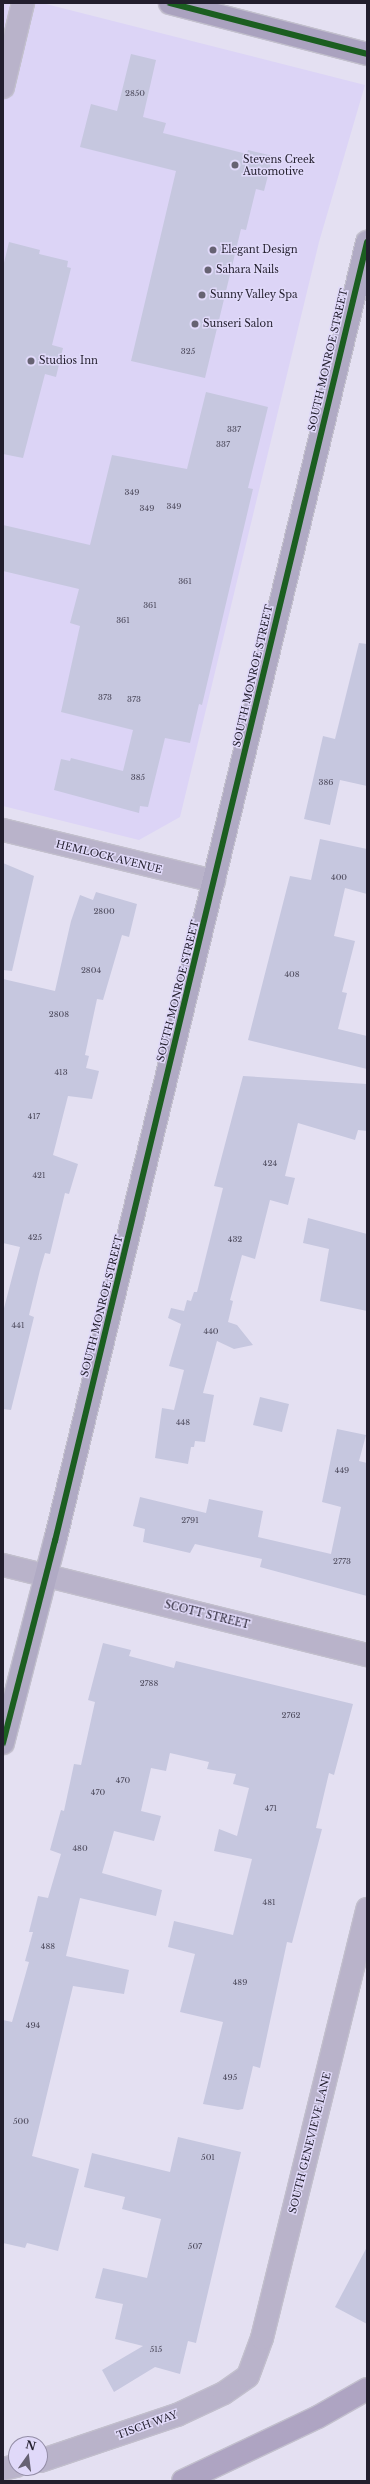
<!DOCTYPE html>
<html>
<head>
<meta charset="utf-8">
<style>
  body { margin:0 }
  #map { position:relative; width:370px; height:2484px; overflow:hidden; background:#e4e0f2; font-family:"Libre Baskerville",serif }
  div>[style] { position:absolute }
  [style*='--x'] { left:calc(var(--x)*1px); top:calc(var(--y)*1px); width:calc(var(--w)*1px); rotate:calc(var(--a)*1deg) }
  .built>* { inset:0; background:#dcd4f6 }
  .building>* { inset:0; background:#c6c7df }
  .roads { filter:drop-shadow(1px 0 #c2bfcd) drop-shadow(-1px 0 #c2bfcd) drop-shadow(0 1px #c2bfcd) drop-shadow(0 -1px #c2bfcd) }
  .street>* { height:22px; margin:-11px; padding:0 11px; transform-origin:11px; border-radius:11px; background:#b9b3ca }
  .secondary>* { height:22px; margin:-11px; padding:0 11px; transform-origin:11px; border-radius:11px; background:#b0aac4 }
  .primary>* { height:22px; margin:-11px; padding:0 11px; transform-origin:11px; border-radius:11px; background:#aaa2bf }
  .highway>* { height:22px; margin:-11px; padding:0 11px; transform-origin:11px; border-radius:11px; background:#aea4c2 }
  .cycleway>* { height:6px; margin:-3px; padding:0 3px; transform-origin:3px; border-radius:3px; background:#1b5e20 }
  .dots>* { width:11px; height:11px; translate:-50% -50%; box-sizing:border-box; border:2px solid #e0d9f9; border-radius:50% }
  span { translate:-50% -50%; white-space:nowrap; text-align:center; line-height:1.15; -webkit-text-stroke:3px #e0d9f9; paint-order:stroke }
  .number-label { font-size:8px; color:#4b485a }
  .number-label span { -webkit-text-stroke-width:0 }
  .poi-label { font-size:10px; color:#221e2d }
  .left { translate:0 -50%; text-align:left }
  .street-label { font-size:10px; color:#221e2d }
  .frame { position:absolute; inset:0; border:4px solid #221e2d; pointer-events:none }
  .north { position:absolute; left:8px; top:2436px; width:40px; height:40px; box-sizing:border-box; background:#e0d9f9; border:1px solid #948ea7; border-radius:50%; rotate:14deg; font-size:11px; font-weight:700; line-height:16px; text-align:center; color:#221e2d }
  .north::after { content:''; display:block; margin:auto; width:14px; height:18px; background:#666272; clip-path:polygon(50% 0,100% 100%,50% 72%,0 100%) }
</style>
</head>
<body>
<div id="map">
  <div class="built">
    <i style="clip-path:polygon(3px 3px,42px 3px,365px 85px,319px 242px,180px 817px,139px 840px,3px 806px)"></i>
  </div>
  <div class="building">
    <i style="clip-path:polygon(131px 54px,156px 60px,143px 117px,166px 123px,163px 133px,247px 154px,248px 150px,273px 156px,264px 191px,256px 189px,246px 230px,241px 229px,205px 378px,131px 361px,176px 171px,80px 147px,91px 104px,117px 111px)"></i>
    <i style="clip-path:polygon(9px 242px,40px 250px,39px 254px,68px 261px,67px 267px,71px 268px,52px 345px,63px 348px,56px 377px,45px 374px,23px 458px,3px 454px,3px 267px)"></i>
    <i style="clip-path:polygon(206px 392px,268px 407px,248px 488px,253px 489px,202px 705px,199px 704px,190px 743px,165px 738px,148px 807px,140px 806px,139px 813px,54px 790px,61px 759px,70px 761px,71px 758px,123px 771px,133px 730px,61px 712px,80px 626px,70px 623px,79px 589px,3px 571px,3px 525px,90px 545px,112px 455px,187px 469px)"></i>
    <i style="clip-path:polygon(359px 643px,367px 644px,367px 786px,340px 780px,330px 825px,304px 819px,323px 736px,335px 739px)"></i>
    <i style="clip-path:polygon(320px 839px,367px 849px,367px 894px,345px 888px,334px 936px,355px 941px,342px 992px,347px 993px,338px 1029px,367px 1036px,367px 1069px,248px 1040px,290px 876px,311px 880px)"></i>
    <i style="clip-path:polygon(3px 863px,34px 876px,12px 971px,3px 970px)"></i>
    <i style="clip-path:polygon(96px 892px,137px 904px,129px 937px,122px 935px,103px 1000px,97px 999px,85px 1055px,89px 1056px,86px 1068px,99px 1071px,92px 1099px,68px 1096px,53px 1155px,78px 1164px,69px 1194px,65px 1193px,50px 1254px,45px 1253px,40px 1270px,29px 1315px,34px 1317px,11px 1410px,3px 1409px,3px 1312px,20px 1247px,3px 1243px,3px 979px,55px 991px,71px 921px,80px 895px,93px 900px)"></i>
    <i style="clip-path:polygon(243px 1076px,367px 1084px,367px 1131px,358px 1130px,355px 1140px,298px 1123px,285px 1176px,295px 1178px,288px 1205px,270px 1200px,255px 1259px,242px 1255px,230px 1300px,233px 1301px,228px 1322px,237px 1325px,253px 1345px,234px 1349px,217px 1341px,203px 1393px,214px 1395px,205px 1442px,195px 1441px,194px 1447px,191px 1447px,188px 1464px,155px 1458px,162px 1408px,174px 1410px,184px 1370px,169px 1366px,181px 1324px,168px 1318px,171px 1308px,184px 1311px,187px 1300px,191px 1301px,194px 1292px,197px 1292px,223px 1188px,214px 1186px)"></i>
    <i style="clip-path:polygon(308px 1218px,367px 1234px,367px 1311px,320px 1301px,329px 1249px,303px 1243px)"></i>
    <i style="clip-path:polygon(260px 1397px,289px 1404px,282px 1432px,253px 1425px)"></i>
    <i style="clip-path:polygon(337px 1429px,366px 1435px,359px 1461px,367px 1463px,367px 1596px,260px 1567px,262px 1559px,195px 1544px,190px 1553px,143px 1542px,145px 1529px,133px 1526px,140px 1497px,206px 1513px,209px 1499px,263px 1511px,258px 1537px,331px 1554px,341px 1507px,322px 1502px)"></i>
    <i style="clip-path:polygon(103px 1643px,131px 1650px,129px 1656px,174px 1668px,176px 1661px,353px 1704px,334px 1775px,329px 1773px,316px 1828px,322px 1829px,292px 1943px,287px 1942px,260px 2068px,253px 2066px,243px 2109px,238px 2110px,203px 2104px,223px 2022px,180px 2012px,195px 1954px,168px 1947px,174px 1921px,233px 1935px,252px 1859px,214px 1851px,219px 1829px,237px 1836px,249px 1788px,233px 1784px,236px 1774px,207px 1769px,209px 1762px,170px 1753px,166px 1771px,151px 1768px,141px 1811px,161px 1816px,154px 1841px,114px 1831px,102px 1873px,162px 1890px,156px 1916px,80px 1898px,66px 1956px,129px 1970px,124px 1994px,73px 1986px,32px 2156px,79px 2169px,58px 2251px,27px 2243px,25px 2248px,3px 2243px,3px 2020px,12px 2022px,29px 1962px,25px 1961px,33px 1932px,29px 1932px,38px 1896px,48px 1898px,61px 1854px,50px 1850px,61px 1810px,64px 1811px,74px 1764px,81px 1765px,95px 1702px,88px 1700px)"></i>
    <i style="clip-path:polygon(178px 2137px,241px 2152px,196px 2343px,188px 2341px,180px 2374px,155px 2367px,114px 2392px,102px 2370px,143px 2346px,115px 2339px,123px 2304px,95px 2298px,103px 2268px,147px 2278px,161px 2219px,122px 2209px,125px 2197px,84px 2187px,92px 2153px,170px 2172px)"></i>
    <i style="clip-path:polygon(367px 2247px,367px 2324px,335px 2307px)"></i>
  </div>
  <div class="roads">
    <div class="street">
      <i style="--x:3;--y:87;--w:86;--a:-76.6"></i>
      <i style="--x:3;--y:830;--w:217;--a:13.6"></i>
      <i style="--x:3;--y:1565;--w:375;--a:13.9"></i>
      <i style="--x:40;--y:2461;--w:145;--a:-18.6"></i>
      <i style="--x:177;--y:2415;--w:52;--a:-25.1"></i>
      <i style="--x:224;--y:2393;--w:29;--a:-35"></i>
      <i style="--x:248;--y:2376;--w:40;--a:-69.8"></i>
      <i style="--x:262;--y:2338;--w:442;--a:-76.2"></i>
      <i style="--x:3;--y:2469;--w:13;--a:-13"></i>
    </div>
    <div class="secondary">
      <i style="--x:3;--y:1743;--w:209;--a:-75.6"></i>
      <i style="--x:55;--y:1541;--w:1336;--a:-76.49"></i>
    </div>
    <div class="primary">
      <i style="--x:170;--y:3;--w:203;--a:14.5"></i>
    </div>
    <div class="highway">
      <i style="--x:183;--y:2481;--w:149;--a:-25.4"></i>
      <i style="--x:318;--y:2417;--w:56;--a:-29.7"></i>
    </div>
  </div>
  <div class="cycleway">
    <i style="--x:170;--y:3;--w:203;--a:14.5"></i>
    <i style="--x:3;--y:1743;--w:209;--a:-75.6"></i>
    <i style="--x:55;--y:1541;--w:1336;--a:-76.49"></i>
  </div>
  <div class="dots">
    <i style="left:235px;top:165px;background:#666272"></i>
    <i style="left:213px;top:250px;background:#666272"></i>
    <i style="left:208px;top:270px;background:#666272"></i>
    <i style="left:202px;top:295px;background:#666272"></i>
    <i style="left:195px;top:324px;background:#666272"></i>
    <i style="left:31px;top:361px;background:#666272"></i>
  </div>
  <div class="number-label">
    <span style="left:135px;top:94px">2850</span>
    <span style="left:188px;top:352px">325</span>
    <span style="left:234px;top:430px">337</span>
    <span style="left:223px;top:445px">337</span>
    <span style="left:132px;top:493px">349</span>
    <span style="left:174px;top:507px">349</span>
    <span style="left:147px;top:509px">349</span>
    <span style="left:185px;top:582px">361</span>
    <span style="left:150px;top:606px">361</span>
    <span style="left:123px;top:621px">361</span>
    <span style="left:105px;top:698px">373</span>
    <span style="left:134px;top:700px">373</span>
    <span style="left:138px;top:778px">385</span>
    <span style="left:326px;top:783px">386</span>
    <span style="left:339px;top:878px">400</span>
    <span style="left:104px;top:912px">2800</span>
    <span style="left:91px;top:971px">2804</span>
    <span style="left:292px;top:975px">408</span>
    <span style="left:59px;top:1015px">2808</span>
    <span style="left:61px;top:1073px">413</span>
    <span style="left:34px;top:1117px">417</span>
    <span style="left:270px;top:1164px">424</span>
    <span style="left:39px;top:1176px">421</span>
    <span style="left:35px;top:1238px">425</span>
    <span style="left:235px;top:1240px">432</span>
    <span style="left:18px;top:1326px">441</span>
    <span style="left:211px;top:1332px">440</span>
    <span style="left:183px;top:1423px">448</span>
    <span style="left:342px;top:1471px">449</span>
    <span style="left:190px;top:1521px">2791</span>
    <span style="left:342px;top:1562px">2773</span>
    <span style="left:149px;top:1684px">2788</span>
    <span style="left:291px;top:1716px">2762</span>
    <span style="left:123px;top:1781px">470</span>
    <span style="left:98px;top:1793px">470</span>
    <span style="left:271px;top:1809px">471</span>
    <span style="left:80px;top:1849px">480</span>
    <span style="left:269px;top:1903px">481</span>
    <span style="left:48px;top:1947px">488</span>
    <span style="left:240px;top:1983px">489</span>
    <span style="left:33px;top:2026px">494</span>
    <span style="left:230px;top:2078px">495</span>
    <span style="left:21px;top:2122px">500</span>
    <span style="left:208px;top:2158px">501</span>
    <span style="left:195px;top:2247px">507</span>
    <span style="left:156px;top:2350px">515</span>
  </div>
  <div class="poi-label">
    <span class="left" style="left:243px;top:165px">Stevens Creek<br>Automotive</span>
    <span class="left" style="left:221px;top:250px">Elegant Design</span>
    <span class="left" style="left:216px;top:270px">Sahara Nails</span>
    <span class="left" style="left:210px;top:295px">Sunny Valley Spa</span>
    <span class="left" style="left:203px;top:324px">Sunseri Salon</span>
    <span class="left" style="left:39px;top:361px">Studios Inn</span>
  </div>
  <div class="street-label">
    <span style="left:328px;top:360px;rotate:-77deg">SOUTH MONROE STREET</span>
    <span style="left:253px;top:676px;rotate:-77deg">SOUTH MONROE STREET</span>
    <span style="left:109px;top:857px;rotate:14deg">HEMLOCK AVENUE</span>
    <span style="left:178px;top:991px;rotate:-76deg">SOUTH MONROE STREET</span>
    <span style="left:102px;top:1306px;rotate:-76deg">SOUTH MONROE STREET</span>
    <span style="left:207px;top:1615px;rotate:14deg">SCOTT STREET</span>
    <span style="left:310px;top:2143px;rotate:-76deg">SOUTH GENEVIEVE LANE</span>
    <span style="left:147px;top:2425px;rotate:-20deg">TISCH WAY</span>
  </div>
  <div class="frame"></div>
  <div class="north">N</div>
</div>
</body>
</html>
